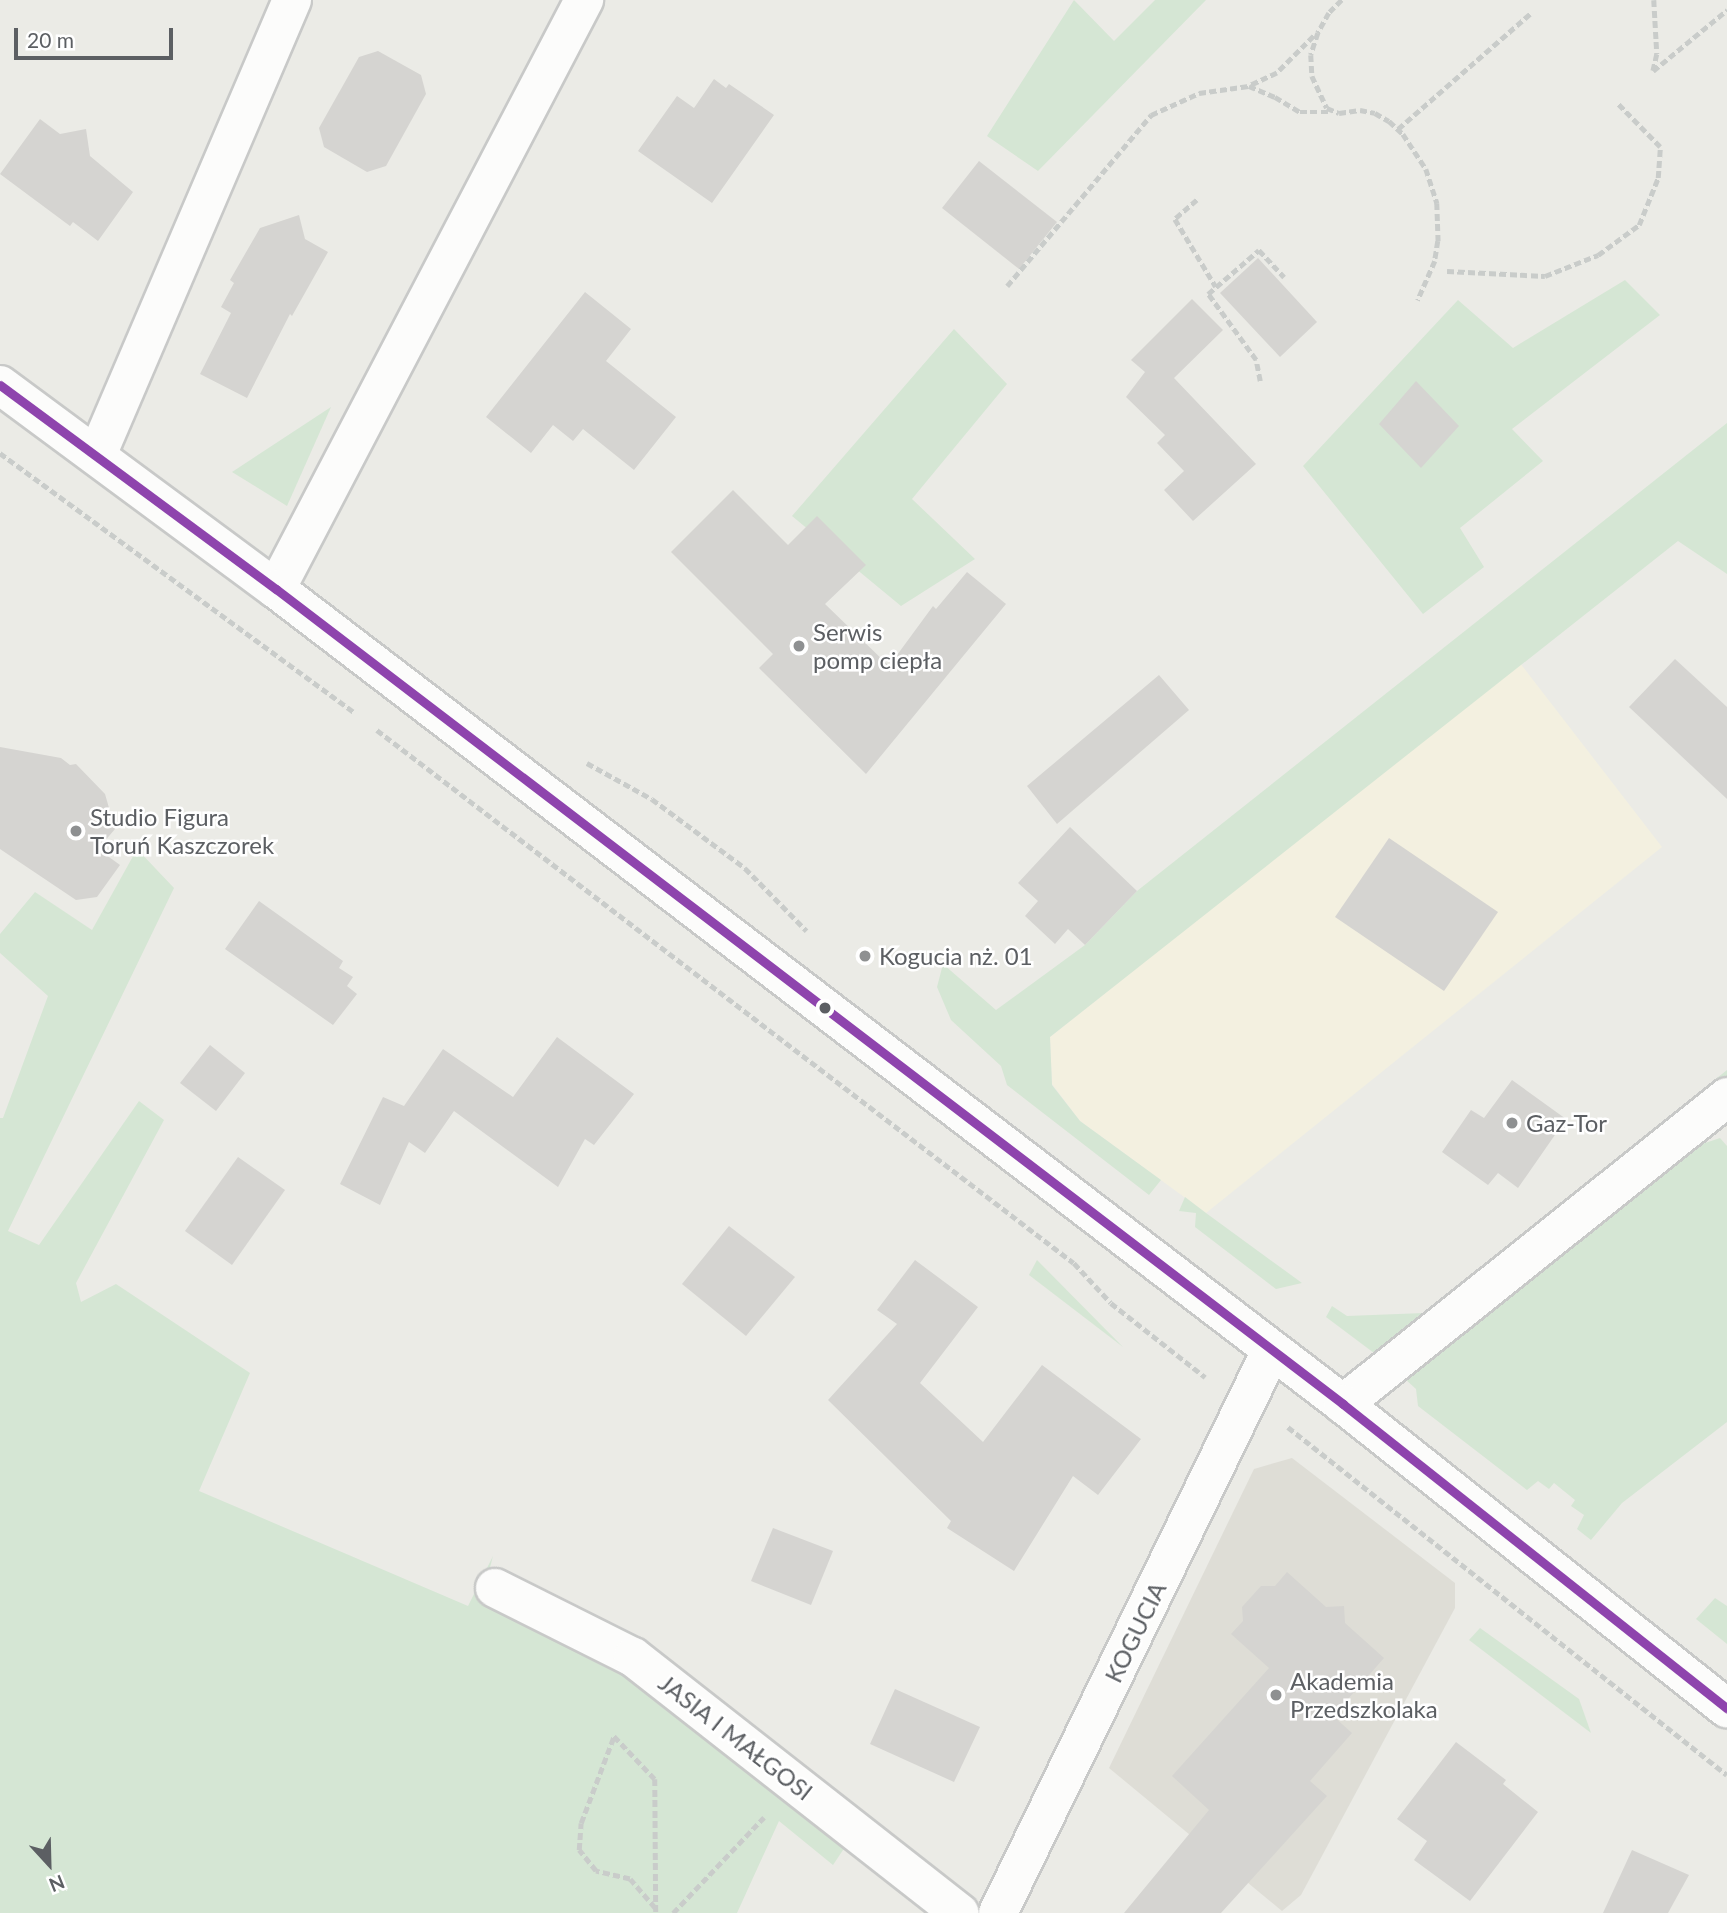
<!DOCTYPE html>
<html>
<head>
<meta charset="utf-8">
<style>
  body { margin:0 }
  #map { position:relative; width:1727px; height:1913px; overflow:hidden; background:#ebebe6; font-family:Lato,sans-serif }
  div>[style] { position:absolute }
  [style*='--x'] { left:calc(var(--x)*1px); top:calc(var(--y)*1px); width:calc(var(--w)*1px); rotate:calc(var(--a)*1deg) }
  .commercial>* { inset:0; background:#f3f0e0 }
  .education>* { inset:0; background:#deddd6 }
  .green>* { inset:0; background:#d5e6d4 }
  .building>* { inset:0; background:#d5d4d1 }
  .path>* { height:4.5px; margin-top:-2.25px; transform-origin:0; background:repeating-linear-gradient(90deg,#c9ccca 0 7px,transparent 0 10.5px) }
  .roads { filter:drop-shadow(2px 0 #c8c9c8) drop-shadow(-2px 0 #c8c9c8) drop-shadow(0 2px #c8c9c8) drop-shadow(0 -2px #c8c9c8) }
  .street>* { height:38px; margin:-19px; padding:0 19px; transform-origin:19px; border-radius:19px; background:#fcfcfb }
  .secondary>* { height:38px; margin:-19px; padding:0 19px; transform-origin:19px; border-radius:19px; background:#fcfcfb }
  .bus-1>* { height:9px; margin:-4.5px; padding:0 4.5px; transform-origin:4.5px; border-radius:4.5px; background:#8e44ad }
  .dots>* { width:19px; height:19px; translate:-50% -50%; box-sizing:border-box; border:4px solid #fff; border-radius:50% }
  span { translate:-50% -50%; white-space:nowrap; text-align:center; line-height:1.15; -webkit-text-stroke:5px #fff; paint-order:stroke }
  .poi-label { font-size:24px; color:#5c5f63 }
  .left { translate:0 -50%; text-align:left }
  .street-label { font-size:24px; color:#5c5f63 }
  .north { position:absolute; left:14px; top:1829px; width:70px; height:70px; -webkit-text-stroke:5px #fff; paint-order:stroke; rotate:158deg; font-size:19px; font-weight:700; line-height:28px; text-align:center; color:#5c5f63 }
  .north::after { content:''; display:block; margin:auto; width:24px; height:32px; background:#5c5f63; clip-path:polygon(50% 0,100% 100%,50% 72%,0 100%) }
  .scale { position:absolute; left:14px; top:28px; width:159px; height:32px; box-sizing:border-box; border:4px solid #5c5f63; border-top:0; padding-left:9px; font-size:21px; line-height:24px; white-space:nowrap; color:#5c5f63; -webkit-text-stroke:5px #fff; paint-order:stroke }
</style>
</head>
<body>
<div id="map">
  <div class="commercial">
    <i style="clip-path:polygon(1520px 663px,1662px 847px,1206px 1213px,1080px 1121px,1052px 1084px,1050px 1037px)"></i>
  </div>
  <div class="education">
    <i style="clip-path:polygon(1292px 1458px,1455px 1583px,1455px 1608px,1301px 1895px,1282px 1911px,1109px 1768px,1254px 1469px)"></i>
  </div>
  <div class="green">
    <i style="clip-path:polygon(1074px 0,1114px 41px,1155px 0,1206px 0,1038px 171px,987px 136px)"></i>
    <i style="clip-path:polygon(1625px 280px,1660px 315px,1512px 429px,1543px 461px,1460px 528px,1484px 567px,1423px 614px,1303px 466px,1458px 300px,1513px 348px)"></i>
    <i style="clip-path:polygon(954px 329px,1007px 384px,912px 499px,975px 559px,901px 606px,792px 516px)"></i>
    <i style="clip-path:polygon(331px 407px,287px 506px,232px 472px)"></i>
    <i style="clip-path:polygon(1727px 423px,1727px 574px,1678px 541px,1050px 1037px,1052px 1085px,1080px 1121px,1161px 1180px,1149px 1195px,1007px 1085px,1001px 1066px,951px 1020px,937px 987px,943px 964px,996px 1010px,1085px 945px,1137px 891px)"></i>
    <i style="clip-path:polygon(137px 849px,174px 888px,8px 1231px,39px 1245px,139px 1101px,164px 1120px,76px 1283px,81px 1302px,116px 1284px,250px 1373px,199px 1491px,468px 1606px,493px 1556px,483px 1594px,621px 1667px,847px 1844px,833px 1865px,779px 1821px,737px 1913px,0 1913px,0 1118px,3px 1118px,48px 996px,0 953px,0 934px,35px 892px,92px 930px)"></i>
    <i style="clip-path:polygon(1727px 1070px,1727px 1078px,1406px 1342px,1374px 1353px,1326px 1317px,1332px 1306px,1347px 1316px,1424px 1313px)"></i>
    <i style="clip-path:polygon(1720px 1138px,1727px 1146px,1727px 1422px,1622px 1503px,1591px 1540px,1577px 1529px,1584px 1515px,1571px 1506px,1575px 1500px,1554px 1483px,1549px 1489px,1538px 1481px,1527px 1490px,1418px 1406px,1416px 1389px,1405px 1379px,1417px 1368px,1427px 1364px,1451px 1339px,1699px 1145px)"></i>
    <i style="clip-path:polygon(1185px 1197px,1206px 1213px,1302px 1283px,1276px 1289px,1195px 1227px,1196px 1213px,1179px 1211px)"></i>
    <i style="clip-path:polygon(1037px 1260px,1123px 1347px,1029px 1275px)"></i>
    <i style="clip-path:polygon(1715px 1598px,1727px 1606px,1727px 1644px,1696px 1619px)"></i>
    <i style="clip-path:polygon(1480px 1628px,1579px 1699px,1591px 1733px,1469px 1640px)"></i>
  </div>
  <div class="building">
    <i style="clip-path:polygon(378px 51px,421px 75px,426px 94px,386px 166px,367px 172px,324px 147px,319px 128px,359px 57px)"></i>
    <i style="clip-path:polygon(714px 79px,726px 88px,729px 84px,774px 115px,712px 203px,638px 151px,677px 96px,694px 108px)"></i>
    <i style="clip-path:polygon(40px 119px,60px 134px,86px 129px,90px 156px,133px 192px,98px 241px,73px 222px,70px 226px,0 174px)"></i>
    <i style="clip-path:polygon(979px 161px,1057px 222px,1019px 269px,942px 208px)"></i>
    <i style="clip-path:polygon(299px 215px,305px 239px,328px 252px,292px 316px,290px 314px,247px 398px,200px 374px,231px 313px,221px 307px,234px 283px,230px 280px,260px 228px)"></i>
    <i style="clip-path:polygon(1258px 258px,1317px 322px,1280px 357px,1220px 293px)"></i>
    <i style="clip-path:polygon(585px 292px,631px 329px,606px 361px,676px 417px,634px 470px,583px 429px,573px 441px,553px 425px,531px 453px,486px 417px)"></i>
    <i style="clip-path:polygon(1192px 299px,1223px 330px,1174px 378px,1256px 464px,1193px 521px,1164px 490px,1184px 471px,1157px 443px,1165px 435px,1126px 397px,1145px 372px,1131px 360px)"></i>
    <i style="clip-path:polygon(1416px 381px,1459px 426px,1421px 468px,1379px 424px)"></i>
    <i style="clip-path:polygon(733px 490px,788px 545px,817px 516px,866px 565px,825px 604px,889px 666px,933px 606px,936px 609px,967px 572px,1006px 604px,866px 774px,759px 668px,773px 654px,671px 552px)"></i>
    <i style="clip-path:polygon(1675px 659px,1727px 707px,1727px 799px,1629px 707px)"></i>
    <i style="clip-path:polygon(1159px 675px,1189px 710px,1057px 824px,1027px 786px)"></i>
    <i style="clip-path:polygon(0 747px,61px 758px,70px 765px,76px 764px,105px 794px,115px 829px,98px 849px,120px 865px,97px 897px,76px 900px,0 849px)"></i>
    <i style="clip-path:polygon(1070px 827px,1137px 891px,1085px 945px,1068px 929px,1055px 944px,1025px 916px,1038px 901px,1018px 883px)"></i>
    <i style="clip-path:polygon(1389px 838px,1498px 912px,1444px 991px,1335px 917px)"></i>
    <i style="clip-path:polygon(259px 901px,343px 961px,339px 968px,353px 977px,347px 986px,357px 994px,333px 1025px,225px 949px)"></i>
    <i style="clip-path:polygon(557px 1037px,634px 1094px,594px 1145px,585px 1139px,558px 1187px,454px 1111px,425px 1153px,409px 1142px,380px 1205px,340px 1184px,383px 1097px,404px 1106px,443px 1049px,513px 1097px)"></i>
    <i style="clip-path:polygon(210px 1045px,245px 1073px,216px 1111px,180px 1083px)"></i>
    <i style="clip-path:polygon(1512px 1080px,1566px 1119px,1518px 1188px,1498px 1173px,1488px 1185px,1442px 1152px,1471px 1110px,1484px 1118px)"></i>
    <i style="clip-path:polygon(238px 1157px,285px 1190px,232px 1265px,185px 1231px)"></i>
    <i style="clip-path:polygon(729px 1226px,795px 1277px,746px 1336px,682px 1284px)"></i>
    <i style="clip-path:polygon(915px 1260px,978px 1307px,920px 1383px,983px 1442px,1042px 1365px,1141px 1439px,1098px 1495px,1073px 1476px,1014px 1571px,947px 1528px,951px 1521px,828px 1400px,897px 1324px,877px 1310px)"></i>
    <i style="clip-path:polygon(773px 1528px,833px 1551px,811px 1605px,751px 1581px)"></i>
    <i style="clip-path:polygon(1287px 1572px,1326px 1607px,1344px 1606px,1345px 1623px,1384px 1658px,1333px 1716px,1352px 1733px,1310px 1781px,1327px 1796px,1221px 1913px,1124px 1913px,1209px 1810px,1172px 1776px,1269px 1668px,1231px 1634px,1243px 1621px,1242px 1607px,1261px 1586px,1275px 1586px)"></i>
    <i style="clip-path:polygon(895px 1689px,980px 1727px,954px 1782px,870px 1744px)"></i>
    <i style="clip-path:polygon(1456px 1742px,1506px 1780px,1503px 1784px,1538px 1812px,1470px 1901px,1414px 1860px,1427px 1841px,1397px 1819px)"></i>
    <i style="clip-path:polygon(1632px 1850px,1689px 1875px,1668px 1913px,1603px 1913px)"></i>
  </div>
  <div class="path">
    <i style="--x:1342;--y:0;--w:18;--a:135"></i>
    <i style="--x:1329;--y:13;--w:23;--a:119"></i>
    <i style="--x:1318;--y:33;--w:23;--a:108"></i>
    <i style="--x:1311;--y:55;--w:21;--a:87"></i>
    <i style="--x:1312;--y:76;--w:35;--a:65"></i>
    <i style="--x:1327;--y:108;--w:13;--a:23"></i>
    <i style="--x:1339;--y:113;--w:21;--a:-8"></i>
    <i style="--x:1360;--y:110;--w:15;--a:11"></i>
    <i style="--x:1375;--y:113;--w:16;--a:30"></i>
    <i style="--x:1389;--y:121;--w:19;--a:43"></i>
    <i style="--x:1403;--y:134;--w:42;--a:56.7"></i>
    <i style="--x:1426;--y:169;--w:36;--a:72"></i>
    <i style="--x:1437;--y:203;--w:38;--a:88"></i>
    <i style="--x:1438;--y:241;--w:20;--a:99"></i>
    <i style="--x:1435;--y:261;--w:43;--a:113.6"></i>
    <i style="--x:1654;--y:0;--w:54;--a:86.8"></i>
    <i style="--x:1657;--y:54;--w:17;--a:103"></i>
    <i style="--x:1653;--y:71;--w:96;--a:-39.5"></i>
    <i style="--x:1314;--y:36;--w:52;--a:135"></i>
    <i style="--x:1277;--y:73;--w:31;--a:155"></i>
    <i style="--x:1249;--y:86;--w:28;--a:23"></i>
    <i style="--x:1275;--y:97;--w:29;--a:31"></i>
    <i style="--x:1300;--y:112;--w:31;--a:0"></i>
    <i style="--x:1398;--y:129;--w:175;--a:-41.1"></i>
    <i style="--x:1197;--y:200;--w:29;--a:139"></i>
    <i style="--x:1175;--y:219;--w:79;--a:58.9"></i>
    <i style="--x:1447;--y:271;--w:98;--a:2.9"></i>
    <i style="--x:1545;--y:276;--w:57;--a:-21.6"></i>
    <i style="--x:1598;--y:255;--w:51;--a:-36.2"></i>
    <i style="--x:1639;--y:225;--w:51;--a:-68"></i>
    <i style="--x:1658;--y:178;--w:31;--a:-86"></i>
    <i style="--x:1660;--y:147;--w:60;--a:-134.3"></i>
    <i style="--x:1007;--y:286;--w:224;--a:-49.9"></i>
    <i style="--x:1151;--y:115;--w:53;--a:-24.6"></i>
    <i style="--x:1199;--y:93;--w:50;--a:-8"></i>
    <i style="--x:1260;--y:381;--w:21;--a:-101"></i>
    <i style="--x:1256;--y:360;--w:82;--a:-126"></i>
    <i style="--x:1208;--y:294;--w:67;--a:-40.8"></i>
    <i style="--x:1259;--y:250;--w:37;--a:47"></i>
    <i style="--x:0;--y:453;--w:439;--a:36.2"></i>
    <i style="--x:377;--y:730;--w:877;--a:37.41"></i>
    <i style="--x:1074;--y:1263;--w:54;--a:47.2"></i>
    <i style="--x:1111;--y:1303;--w:120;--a:38.2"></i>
    <i style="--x:587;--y:763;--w:74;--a:29"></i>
    <i style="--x:652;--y:799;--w:116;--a:36.6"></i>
    <i style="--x:745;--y:868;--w:88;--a:45.5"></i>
    <i style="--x:1288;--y:1427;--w:560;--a:38.4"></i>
    <i style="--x:655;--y:1908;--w:38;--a:-131"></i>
    <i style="--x:630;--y:1879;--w:35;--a:-167"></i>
    <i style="--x:596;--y:1871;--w:27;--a:-129"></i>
    <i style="--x:579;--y:1850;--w:27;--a:-86"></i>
    <i style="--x:581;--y:1823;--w:93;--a:-69.2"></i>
    <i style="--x:614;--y:1736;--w:59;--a:46.4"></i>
    <i style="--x:655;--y:1779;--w:134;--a:89.6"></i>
    <i style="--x:673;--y:1913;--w:132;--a:-46.5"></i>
  </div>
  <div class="roads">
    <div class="street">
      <i style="--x:97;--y:455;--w:495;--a:-66.8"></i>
      <i style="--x:276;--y:589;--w:665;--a:-62.39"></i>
      <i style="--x:1343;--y:1404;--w:492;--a:-38.6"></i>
      <i style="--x:495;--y:1588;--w:154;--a:26.6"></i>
      <i style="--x:633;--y:1657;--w:415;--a:38.1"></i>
      <i style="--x:998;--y:1913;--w:625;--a:-64.09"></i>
    </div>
    <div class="secondary">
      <i style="--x:0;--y:385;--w:343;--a:36.5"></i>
      <i style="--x:276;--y:589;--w:1343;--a:37.37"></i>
      <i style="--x:1343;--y:1404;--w:490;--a:38.4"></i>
    </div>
  </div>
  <div class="bus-1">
    <i style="--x:0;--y:385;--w:343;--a:36.5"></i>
    <i style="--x:276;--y:589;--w:1343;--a:37.37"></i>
    <i style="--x:1343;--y:1404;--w:490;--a:38.4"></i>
  </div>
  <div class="dots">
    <i style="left:799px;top:646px;background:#8e9091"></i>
    <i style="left:76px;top:831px;background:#8e9091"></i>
    <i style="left:865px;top:956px;background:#8e9091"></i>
    <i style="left:825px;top:1008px;background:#5c5f63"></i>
    <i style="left:1512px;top:1123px;background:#8e9091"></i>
    <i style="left:1276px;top:1695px;background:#8e9091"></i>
  </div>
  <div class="poi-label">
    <span class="left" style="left:813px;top:646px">Serwis<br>pomp ciepła</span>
    <span class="left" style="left:90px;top:831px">Studio Figura<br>Toruń Kaszczorek</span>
    <span class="left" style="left:879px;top:956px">Kogucia nż. 01</span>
    <span class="left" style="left:1526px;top:1123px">Gaz-Tor</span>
    <span class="left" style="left:1290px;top:1695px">Akademia<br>Przedszkolaka</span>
  </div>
  <div class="street-label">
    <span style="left:1135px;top:1632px;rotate:-64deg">KOGUCIA</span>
    <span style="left:736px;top:1737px;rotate:38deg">JASIA I MAŁGOSI</span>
  </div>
  <div class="north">N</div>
  <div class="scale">20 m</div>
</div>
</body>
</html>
